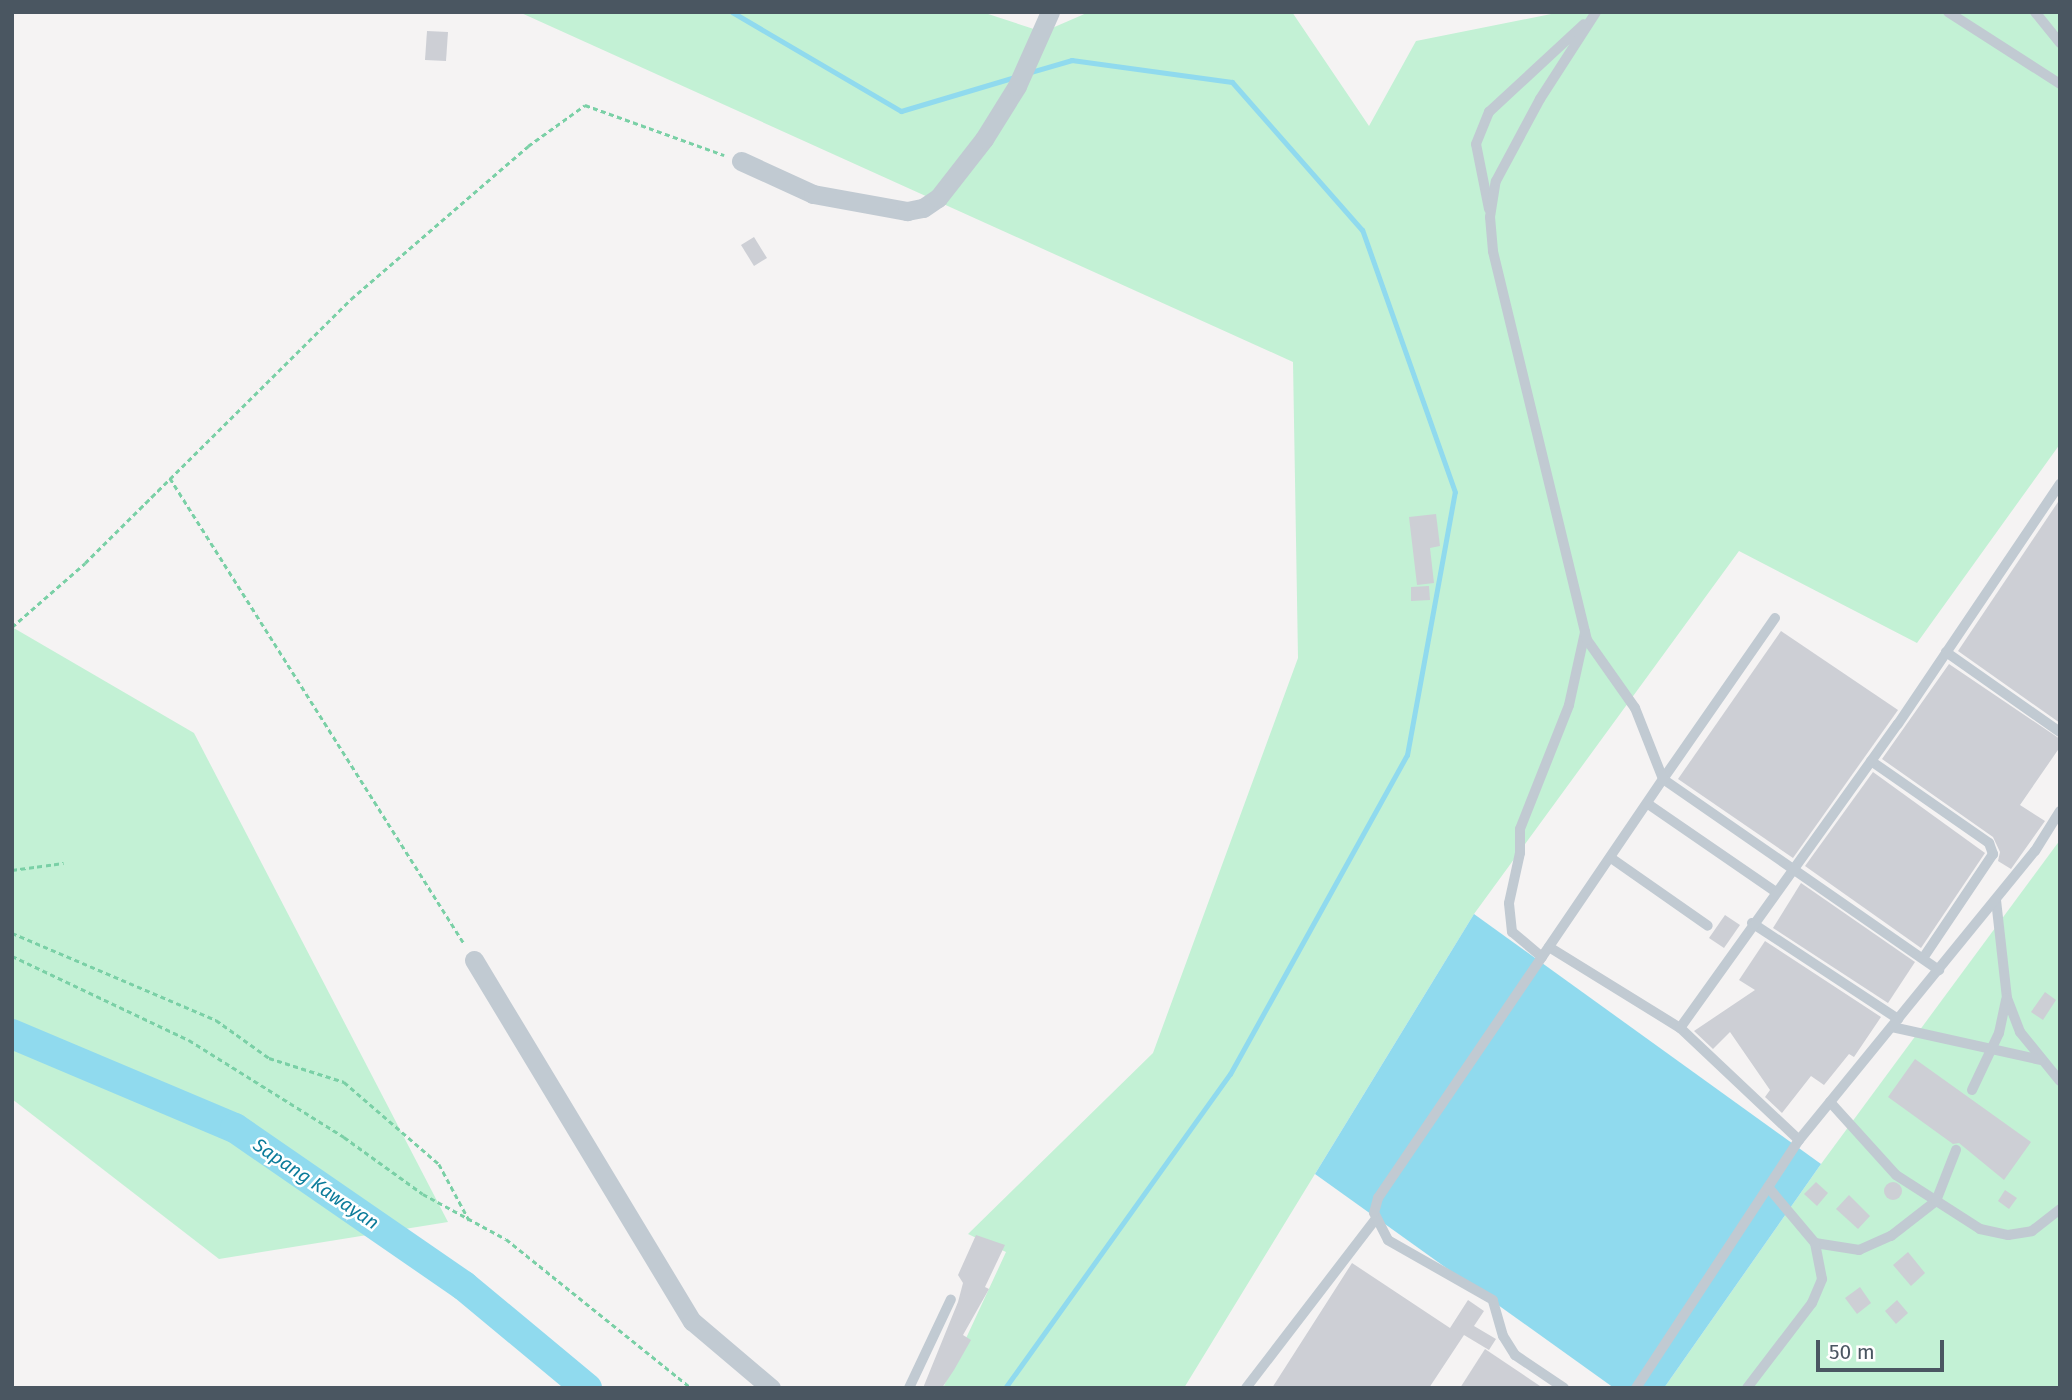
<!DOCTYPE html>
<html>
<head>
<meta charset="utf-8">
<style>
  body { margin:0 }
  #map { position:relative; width:2072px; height:1400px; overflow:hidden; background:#f5f3f3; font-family:"Fira Sans",sans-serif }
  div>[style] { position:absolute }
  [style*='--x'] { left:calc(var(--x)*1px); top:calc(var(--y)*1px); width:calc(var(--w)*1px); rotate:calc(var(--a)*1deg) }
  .green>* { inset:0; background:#c3f1d5 }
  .water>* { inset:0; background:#90daee }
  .stream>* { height:5px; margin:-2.5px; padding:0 2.5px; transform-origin:2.5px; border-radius:2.5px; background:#90daee }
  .river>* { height:30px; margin:-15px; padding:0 15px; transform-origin:15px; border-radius:15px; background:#90daee }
  .building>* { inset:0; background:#cdcfd5 }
  .round { border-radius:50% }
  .path>* { height:2.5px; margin-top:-1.25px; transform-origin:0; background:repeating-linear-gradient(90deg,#7ad0a6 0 5px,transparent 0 8.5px) }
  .lane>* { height:10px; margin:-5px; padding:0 5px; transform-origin:5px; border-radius:5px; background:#c1cad2 }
  .street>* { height:19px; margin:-9.5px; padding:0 9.5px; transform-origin:9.5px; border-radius:9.5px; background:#c1cad2 }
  span { translate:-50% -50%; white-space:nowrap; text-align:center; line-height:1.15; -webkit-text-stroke:5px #fff; paint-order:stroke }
  .water-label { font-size:19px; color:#0c7c9b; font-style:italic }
  .frame { position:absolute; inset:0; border:14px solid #4a5661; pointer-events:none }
  .scale { position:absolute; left:1816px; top:1340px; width:128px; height:32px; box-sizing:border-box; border:4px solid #4a5661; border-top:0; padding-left:9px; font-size:21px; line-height:24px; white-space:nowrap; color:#4a5661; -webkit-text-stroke:5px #fff; paint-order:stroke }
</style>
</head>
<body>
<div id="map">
  <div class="green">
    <i style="clip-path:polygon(519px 12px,982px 12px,1043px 32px,1089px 12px,1292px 12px,1369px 126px,1416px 41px,1561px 12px,2060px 12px,2060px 444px,1917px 643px,1739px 551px,1474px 914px,1184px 1388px,943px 1388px,1006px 1252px,968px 1234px,1153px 1053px,1298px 658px,1293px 362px)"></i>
    <i style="clip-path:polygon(12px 627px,194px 733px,448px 1222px,219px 1259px,12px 1099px)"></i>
    <i style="clip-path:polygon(2060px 840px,2060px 1388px,1664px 1388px,1821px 1164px)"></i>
  </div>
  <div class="water">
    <i style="clip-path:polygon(1474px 914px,1821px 1164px,1664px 1388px,1614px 1388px,1315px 1174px)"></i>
  </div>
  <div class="stream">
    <i style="--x:732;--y:12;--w:196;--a:30.4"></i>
    <i style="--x:901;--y:111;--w:119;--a:-16.6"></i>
    <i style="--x:1005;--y:1388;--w:386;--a:-54.4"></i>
    <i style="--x:1230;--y:1074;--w:365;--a:-61"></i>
    <i style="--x:1407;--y:755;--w:267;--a:-79.7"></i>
    <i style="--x:1455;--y:492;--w:278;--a:-109.5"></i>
    <i style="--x:1362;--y:230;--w:197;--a:-131.3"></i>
    <i style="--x:1232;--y:82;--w:162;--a:-172.2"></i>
    <i style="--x:1072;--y:60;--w:47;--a:163.9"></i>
  </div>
  <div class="river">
    <i style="--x:12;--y:1034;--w:242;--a:22.9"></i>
    <i style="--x:235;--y:1128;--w:278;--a:34.6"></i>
    <i style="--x:464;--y:1286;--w:160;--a:39.7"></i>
  </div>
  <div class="building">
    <i style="clip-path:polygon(427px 31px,448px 32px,446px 61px,425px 60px)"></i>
    <i style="clip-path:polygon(754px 237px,767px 258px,754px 266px,741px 245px)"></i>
    <i style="clip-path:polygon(2060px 499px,2060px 723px,1958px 651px)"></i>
    <i style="clip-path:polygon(1436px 514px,1440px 546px,1430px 548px,1434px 583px,1417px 585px,1409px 517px)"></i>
    <i style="clip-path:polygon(1429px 586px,1430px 600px,1411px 601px,1411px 587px)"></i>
    <i style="clip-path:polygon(1781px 631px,1898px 710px,1793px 858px,1678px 779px)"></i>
    <i style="clip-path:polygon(1949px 664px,2060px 739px,2060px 747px,2020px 805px,2045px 821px,2011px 869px,1998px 861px,2000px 852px,1993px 837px,1882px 759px)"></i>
    <i style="clip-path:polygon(1873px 772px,1985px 853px,1921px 948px,1805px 866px)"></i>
    <i style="clip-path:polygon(1801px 883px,1915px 962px,1888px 1003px,1773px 928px)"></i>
    <i style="clip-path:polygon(1725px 915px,1740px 925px,1724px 948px,1709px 938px)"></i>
    <i style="clip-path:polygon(1765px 941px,1881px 1017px,1854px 1057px,1849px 1054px,1824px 1085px,1811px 1076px,1782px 1113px,1765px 1097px,1770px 1090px,1730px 1032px,1713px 1049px,1694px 1031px,1755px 990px,1739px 980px)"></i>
    <i style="clip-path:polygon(2045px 992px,2056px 1000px,2043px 1020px,2031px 1012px)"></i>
    <i style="clip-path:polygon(1915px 1059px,2031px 1142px,2004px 1180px,1959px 1143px,1953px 1144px,1888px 1097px)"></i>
    <i class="round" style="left:1884px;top:1182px;width:18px;height:18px"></i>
    <i style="clip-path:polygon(1816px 1182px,1828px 1193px,1817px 1206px,1804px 1194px)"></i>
    <i style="clip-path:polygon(2005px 1190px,2017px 1198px,2009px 1209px,1998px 1201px)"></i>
    <i style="clip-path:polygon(1849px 1195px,1870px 1216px,1858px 1229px,1836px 1209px)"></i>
    <i style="clip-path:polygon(976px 1235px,1005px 1245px,985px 1287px,989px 1289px,963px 1335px,971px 1340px,954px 1370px,942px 1388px,923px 1388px,958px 1302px,963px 1283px,958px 1275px)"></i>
    <i style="clip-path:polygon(1908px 1252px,1925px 1273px,1911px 1286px,1893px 1265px)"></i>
    <i style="clip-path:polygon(1352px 1263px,1450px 1328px,1468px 1300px,1484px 1311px,1474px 1326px,1496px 1339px,1489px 1350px,1464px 1335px,1429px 1388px,1272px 1388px)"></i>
    <i style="clip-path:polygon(1860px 1287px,1871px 1303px,1857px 1314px,1845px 1298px)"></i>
    <i style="clip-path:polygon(1897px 1300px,1908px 1313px,1896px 1324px,1885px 1311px)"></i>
    <i style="clip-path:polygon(1485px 1349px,1543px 1388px,1460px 1388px)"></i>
  </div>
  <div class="path">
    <i style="--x:170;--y:478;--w:552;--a:57.72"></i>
    <i style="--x:12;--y:627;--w:97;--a:-41.2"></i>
    <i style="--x:85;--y:563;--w:375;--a:-44.8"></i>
    <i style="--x:351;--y:299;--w:234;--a:-40.8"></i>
    <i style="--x:528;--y:146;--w:70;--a:-35.7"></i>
    <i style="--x:585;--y:105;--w:148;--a:19.8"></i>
    <i style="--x:12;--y:870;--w:52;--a:-7.7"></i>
    <i style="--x:12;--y:933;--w:222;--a:23.1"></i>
    <i style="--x:216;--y:1020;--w:65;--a:35.6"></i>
    <i style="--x:269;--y:1058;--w:79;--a:17.7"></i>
    <i style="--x:344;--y:1082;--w:125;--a:40.8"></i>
    <i style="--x:439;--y:1164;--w:64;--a:61.8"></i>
    <i style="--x:12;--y:956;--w:196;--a:25.4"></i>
    <i style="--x:189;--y:1040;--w:183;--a:32"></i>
    <i style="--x:344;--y:1137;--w:97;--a:35.8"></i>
    <i style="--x:423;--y:1194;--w:94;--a:28.5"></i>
    <i style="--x:506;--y:1239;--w:238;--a:38.8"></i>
  </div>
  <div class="lane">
    <i style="--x:1948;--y:12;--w:133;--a:32.7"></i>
    <i style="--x:2035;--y:12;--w:40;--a:51"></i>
    <i style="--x:1489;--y:209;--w:66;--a:-101.3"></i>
    <i style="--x:1476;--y:144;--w:35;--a:-68"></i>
    <i style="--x:1489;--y:112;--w:129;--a:-42.8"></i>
    <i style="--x:1775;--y:618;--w:196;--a:124.8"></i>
    <i style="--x:1663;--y:779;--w:336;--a:34.7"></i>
    <i style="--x:1946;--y:652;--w:139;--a:35.1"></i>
    <i style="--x:1871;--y:761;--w:144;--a:34.8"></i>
    <i style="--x:1989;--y:843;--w:12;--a:70"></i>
    <i style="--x:1993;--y:854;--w:125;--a:123.9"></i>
    <i style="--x:1648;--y:804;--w:155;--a:34.5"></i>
    <i style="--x:1611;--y:858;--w:118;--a:35"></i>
    <i style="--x:1996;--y:900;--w:99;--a:83.6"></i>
    <i style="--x:2007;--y:998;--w:36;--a:69"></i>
    <i style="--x:2020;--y:1032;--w:63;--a:50.8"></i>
    <i style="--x:1752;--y:923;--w:175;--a:33.3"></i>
    <i style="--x:1549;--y:947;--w:154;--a:31.7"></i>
    <i style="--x:1542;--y:957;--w:39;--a:-140"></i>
    <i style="--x:1512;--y:932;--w:29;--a:-96"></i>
    <i style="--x:1509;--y:903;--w:51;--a:-77.6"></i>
    <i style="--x:1520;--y:853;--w:24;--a:-90"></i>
    <i style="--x:1520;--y:829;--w:133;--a:-68.4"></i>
    <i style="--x:1569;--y:705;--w:75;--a:-77.6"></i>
    <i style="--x:1892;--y:1027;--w:153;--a:12.5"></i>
    <i style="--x:1972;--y:1090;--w:63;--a:-64.7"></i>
    <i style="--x:1999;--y:1033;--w:34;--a:-78"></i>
    <i style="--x:1830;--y:1102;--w:98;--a:47.9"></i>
    <i style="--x:1896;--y:1175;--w:100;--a:32.7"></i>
    <i style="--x:1980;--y:1229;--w:29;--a:12"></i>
    <i style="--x:2008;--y:1235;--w:24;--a:-9"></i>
    <i style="--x:2032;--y:1231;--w:36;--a:-38"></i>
    <i style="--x:1799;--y:1140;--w:163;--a:-136.7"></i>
    <i style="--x:1680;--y:1028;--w:374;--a:-54.4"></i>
    <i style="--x:1898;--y:724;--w:290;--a:-56"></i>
    <i style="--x:1815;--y:1243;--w:45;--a:9"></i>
    <i style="--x:1859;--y:1250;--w:35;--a:-24"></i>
    <i style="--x:1891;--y:1236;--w:57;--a:-37.9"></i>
    <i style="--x:1936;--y:1201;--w:55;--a:-68.6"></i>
    <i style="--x:909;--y:1388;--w:98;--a:-64.7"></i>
    <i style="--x:1246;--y:1388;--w:212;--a:-52.5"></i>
    <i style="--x:1564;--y:1388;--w:59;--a:-146"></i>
    <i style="--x:1515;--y:1355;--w:22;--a:-122"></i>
    <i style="--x:1503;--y:1336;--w:37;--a:-106"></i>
    <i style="--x:1493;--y:1300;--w:121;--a:-150.3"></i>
    <i style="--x:1388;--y:1240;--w:30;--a:-117"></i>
    <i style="--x:1374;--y:1213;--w:16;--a:-75"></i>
    <i style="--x:1378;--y:1198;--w:507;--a:-55.78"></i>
    <i style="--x:1663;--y:779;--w:76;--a:-111.5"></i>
    <i style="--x:1635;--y:708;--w:83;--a:-125.2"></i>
    <i style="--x:1587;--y:640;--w:400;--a:-103.6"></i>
    <i style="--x:1493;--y:251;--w:34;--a:-95"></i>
    <i style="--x:1490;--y:217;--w:36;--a:-81"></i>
    <i style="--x:1496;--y:181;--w:93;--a:-61.8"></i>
    <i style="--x:1540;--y:99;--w:103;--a:-57.2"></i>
    <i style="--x:1636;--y:1388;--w:297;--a:-56.7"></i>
    <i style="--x:1799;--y:1140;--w:373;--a:-50.8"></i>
    <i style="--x:2035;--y:851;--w:47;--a:-58"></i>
    <i style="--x:1747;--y:1388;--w:107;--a:-52.6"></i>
    <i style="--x:1812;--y:1303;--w:26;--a:-67"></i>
    <i style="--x:1822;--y:1279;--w:37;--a:-101"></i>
    <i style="--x:1815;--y:1243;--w:73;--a:-130"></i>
  </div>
  <div class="street">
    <i style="--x:741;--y:161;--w:79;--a:24.6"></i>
    <i style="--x:813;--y:194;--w:96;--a:10.3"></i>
    <i style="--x:907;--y:211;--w:16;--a:-11"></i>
    <i style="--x:923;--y:208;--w:18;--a:-34"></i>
    <i style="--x:938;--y:198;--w:75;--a:-52.1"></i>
    <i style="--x:984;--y:139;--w:62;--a:-58.1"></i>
    <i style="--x:1017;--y:86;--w:81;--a:-66"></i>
    <i style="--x:474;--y:960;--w:422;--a:58.9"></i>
    <i style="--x:692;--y:1321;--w:104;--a:40.3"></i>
  </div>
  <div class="water-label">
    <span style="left:316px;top:1184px;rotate:34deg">Sapang Kawayan</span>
  </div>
  <div class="frame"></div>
  <div class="scale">50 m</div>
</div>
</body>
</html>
